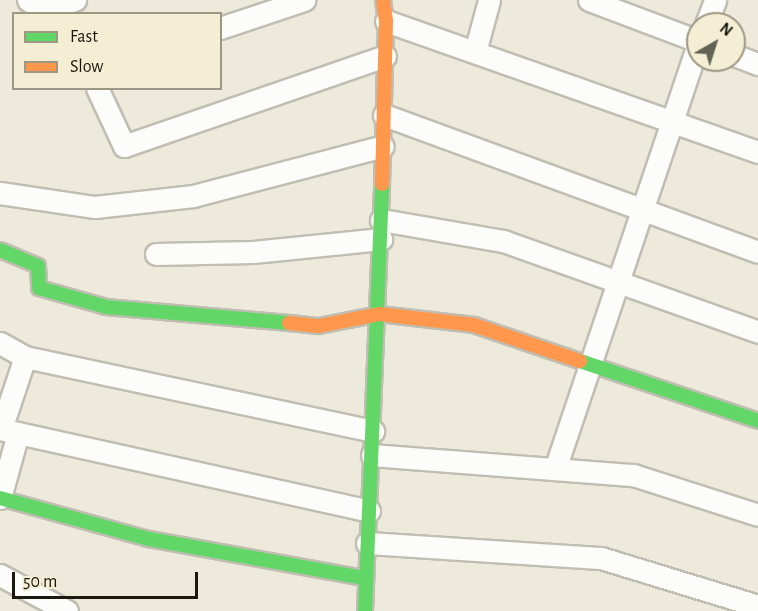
<!DOCTYPE html>
<html>
<head>
<meta charset="utf-8">
<style>
  body { margin:0 }
  #map { position:relative; width:758px; height:611px; overflow:hidden; background:#edeadb; font-family:"Alegreya Sans",sans-serif }
  div>[style] { position:absolute }
  [style*='--x'] { left:calc(var(--x)*1px); top:calc(var(--y)*1px); width:calc(var(--w)*1px); rotate:calc(var(--a)*1deg) }
  .roads { filter:drop-shadow(2px 0 #c0beb2) drop-shadow(-2px 0 #c0beb2) drop-shadow(0 2px #c0beb2) drop-shadow(0 -2px #c0beb2) }
  .street>* { height:21px; margin:-10.5px; padding:0 10.5px; transform-origin:10.5px; border-radius:10.5px; background:#fcfcfa }
  .fast>* { height:14px; margin:-7px; padding:0 7px; transform-origin:7px; border-radius:7px; background:#63d668 }
  .slow>* { height:14px; margin:-7px; padding:0 7px; transform-origin:7px; border-radius:7px; background:#ff974d }
  span { translate:-50% -50%; white-space:nowrap; text-align:center; line-height:1.15; -webkit-text-stroke:4.5px #f4eed4; paint-order:stroke }
  .legend { position:absolute; left:12px; top:12px; width:210px; height:78px; box-sizing:border-box; background:#f4eed4; border:2px solid #9d9885; margin:0; padding:8px 10px; list-style:none; font-size:18px; color:#1a180f }
  .legend li { display:flex; align-items:center; gap:12px; height:30px }
  .legend b { width:30px; border:2px solid #9d9885 }
  .north { position:absolute; left:686px; top:12px; width:60px; height:60px; box-sizing:border-box; background:#f4eed4; border:2px solid #9d9885; border-radius:50%; rotate:39deg; font-size:16px; font-weight:700; line-height:24px; text-align:center; color:#1a180f }
  .north::after { content:''; display:block; margin:auto; width:21px; height:27px; background:#646256; clip-path:polygon(50% 0,100% 100%,50% 72%,0 100%) }
  .scale { position:absolute; left:12px; top:572px; width:186px; height:27px; box-sizing:border-box; border:3px solid #1a180f; border-top:0; padding-left:8px; font-size:18px; line-height:21px; white-space:nowrap; color:#1a180f; -webkit-text-stroke:4px #f4eed4; paint-order:stroke }
</style>
</head>
<body>
<div id="map">
  <div class="roads">
    <div class="street">
      <i style="--x:28;--y:0;--w:26;--a:32"></i>
      <i style="--x:589;--y:0;--w:116;--a:20.6"></i>
      <i style="--x:47;--y:10;--w:30;--a:-20"></i>
      <i style="--x:386;--y:21;--w:394;--a:19.4"></i>
      <i style="--x:706;--y:24;--w:26;--a:-69"></i>
      <i style="--x:220;--y:28;--w:89;--a:-18.4"></i>
      <i style="--x:475;--y:52;--w:54;--a:-74.9"></i>
      <i style="--x:734;--y:55;--w:26;--a:21"></i>
      <i style="--x:97;--y:88;--w:64;--a:65"></i>
      <i style="--x:124;--y:146;--w:276;--a:-19"></i>
      <i style="--x:384;--y:115;--w:398;--a:20.1"></i>
      <i style="--x:0;--y:193;--w:96;--a:8.4"></i>
      <i style="--x:95;--y:207;--w:99;--a:-6.4"></i>
      <i style="--x:193;--y:196;--w:196;--a:-14.7"></i>
      <i style="--x:381;--y:220;--w:124;--a:9.8"></i>
      <i style="--x:503;--y:241;--w:271;--a:19.6"></i>
      <i style="--x:156;--y:254;--w:97;--a:-1.2"></i>
      <i style="--x:253;--y:252;--w:129;--a:-5.8"></i>
      <i style="--x:0;--y:343;--w:29;--a:29"></i>
      <i style="--x:25;--y:357;--w:356;--a:12"></i>
      <i style="--x:0;--y:429;--w:378;--a:12.5"></i>
      <i style="--x:1;--y:429;--w:76;--a:-71.6"></i>
      <i style="--x:372;--y:455;--w:262;--a:4.4"></i>
      <i style="--x:633;--y:475;--w:131;--a:17.7"></i>
      <i style="--x:555;--y:469;--w:447;--a:-71.4"></i>
      <i style="--x:0;--y:498;--w:67;--a:-74.5"></i>
      <i style="--x:367;--y:543;--w:234;--a:3.7"></i>
      <i style="--x:601;--y:558;--w:164;--a:17"></i>
      <i style="--x:0;--y:575;--w:76;--a:28.2"></i>
    </div>
    <div class="fast">
      <i style="--x:0;--y:250;--w:41;--a:22.8"></i>
      <i style="--x:38;--y:266;--w:22;--a:87"></i>
      <i style="--x:39;--y:288;--w:70;--a:15.8"></i>
      <i style="--x:106;--y:307;--w:184;--a:5"></i>
      <i style="--x:580;--y:361;--w:188;--a:18.6"></i>
      <i style="--x:0;--y:498;--w:155;--a:15.4"></i>
      <i style="--x:149;--y:539;--w:219;--a:10.3"></i>
      <i style="--x:365;--y:611;--w:427;--a:-87.7"></i>
    </div>
    <div class="slow">
      <i style="--x:382;--y:184;--w:163;--a:-88.6"></i>
      <i style="--x:386;--y:21;--w:21;--a:-98"></i>
      <i style="--x:289;--y:323;--w:30;--a:6"></i>
      <i style="--x:319;--y:326;--w:61;--a:-11.3"></i>
      <i style="--x:379;--y:314;--w:96;--a:6.6"></i>
      <i style="--x:474;--y:325;--w:112;--a:18.8"></i>
    </div>
  </div>
  <ul class="legend">
  <li><b style="height:8px;background:#63d668"></b>Fast</li>
  <li><b style="height:8px;background:#ff974d"></b>Slow</li>
  </ul>
  <div class="north">N</div>
  <div class="scale">50 m</div>
</div>
</body>
</html>
